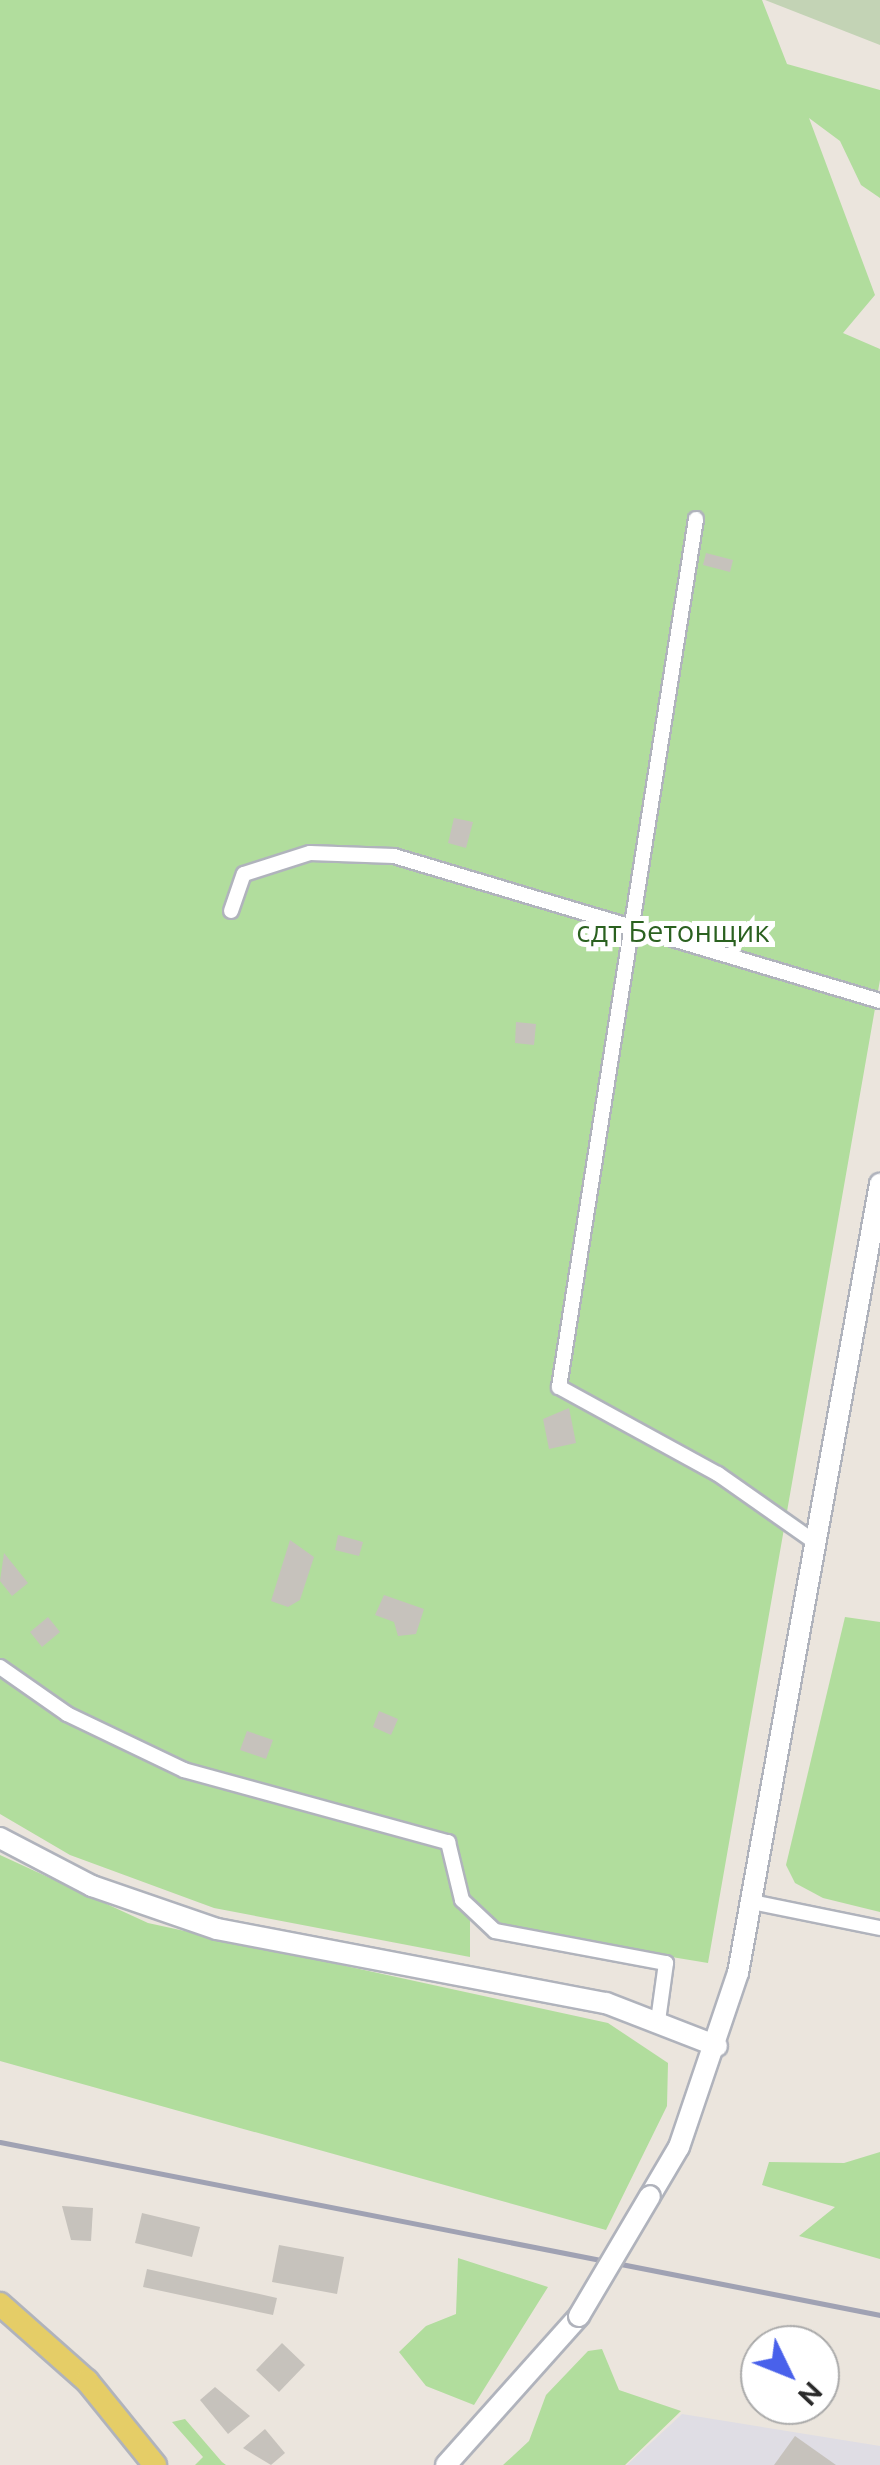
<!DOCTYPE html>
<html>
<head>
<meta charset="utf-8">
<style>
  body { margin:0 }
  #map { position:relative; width:880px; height:2465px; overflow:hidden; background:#ebe5dd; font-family:Ubuntu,sans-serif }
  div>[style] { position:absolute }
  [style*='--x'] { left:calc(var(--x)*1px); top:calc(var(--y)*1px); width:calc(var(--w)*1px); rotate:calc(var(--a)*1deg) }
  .industrial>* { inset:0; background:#dfdde4 }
  .green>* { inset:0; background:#b1dd9d }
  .cemetery>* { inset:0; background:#c3d3b5 }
  .building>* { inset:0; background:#c6c2bc }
  .roads { filter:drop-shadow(2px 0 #b0b3bc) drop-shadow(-2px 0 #b0b3bc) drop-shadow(0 2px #b0b3bc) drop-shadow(0 -2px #b0b3bc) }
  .street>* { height:14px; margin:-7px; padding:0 7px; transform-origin:7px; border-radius:7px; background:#fff }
  .secondary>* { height:20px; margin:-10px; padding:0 10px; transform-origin:10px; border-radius:10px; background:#fff }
  .primary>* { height:22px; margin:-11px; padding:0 11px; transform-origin:11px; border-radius:11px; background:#e5cd67 }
  .rail>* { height:5px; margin:-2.5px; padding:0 2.5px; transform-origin:2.5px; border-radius:2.5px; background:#a0a2b3 }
  .bridges { filter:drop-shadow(2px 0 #b0b3bc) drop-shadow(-2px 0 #b0b3bc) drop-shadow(0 2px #b0b3bc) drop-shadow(0 -2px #b0b3bc) }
  .secondary-bridge>* { height:20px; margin:-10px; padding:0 10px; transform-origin:10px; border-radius:10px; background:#fff }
  span { translate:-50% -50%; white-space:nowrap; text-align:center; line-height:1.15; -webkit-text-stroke:10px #fff; paint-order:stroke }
  .park-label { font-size:30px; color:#2b6120 }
  .north { position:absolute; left:740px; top:2325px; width:100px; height:100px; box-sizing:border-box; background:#fff; border:2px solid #aaa; border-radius:50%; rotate:133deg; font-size:28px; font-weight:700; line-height:40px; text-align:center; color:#2a2a2a }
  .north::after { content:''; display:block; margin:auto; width:35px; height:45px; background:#4961eb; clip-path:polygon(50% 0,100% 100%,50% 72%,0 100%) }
</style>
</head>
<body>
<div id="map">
  <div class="industrial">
    <i style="clip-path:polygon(682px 2414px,880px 2446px,880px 2465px,627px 2465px)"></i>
  </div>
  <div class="green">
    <i style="clip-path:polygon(0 0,762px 0,787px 64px,880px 90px,880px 198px,861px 185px,840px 141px,809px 118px,875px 295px,843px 333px,880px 349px,880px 980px,708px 1963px,514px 1931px,470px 1904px,470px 1957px,214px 1908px,70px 1855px,0 1814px)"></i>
    <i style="clip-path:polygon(845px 1617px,880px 1622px,880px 1912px,823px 1898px,795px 1883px,786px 1865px)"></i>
    <i style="clip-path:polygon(0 1855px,148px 1923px,608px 2023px,668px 2063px,667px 2106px,606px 2230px,0 2061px)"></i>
    <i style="clip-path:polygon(880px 2152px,880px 2259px,799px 2236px,835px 2207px,762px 2185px,769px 2162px,844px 2163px)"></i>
    <i style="clip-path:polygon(458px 2258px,548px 2287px,474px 2405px,426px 2386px,399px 2352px,426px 2326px,456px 2314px)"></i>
    <i style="clip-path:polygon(602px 2349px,619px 2390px,681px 2411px,625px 2465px,503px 2465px,529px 2441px,546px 2395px,588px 2351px)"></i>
    <i style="clip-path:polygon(185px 2419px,222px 2462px,226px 2465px,195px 2465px,203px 2457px,172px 2422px)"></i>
  </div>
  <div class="cemetery">
    <i style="clip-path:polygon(765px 0,880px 0,880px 45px)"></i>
  </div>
  <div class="building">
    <i style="clip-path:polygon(706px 553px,733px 560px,730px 572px,703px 565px)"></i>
    <i style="clip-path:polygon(454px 818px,473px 822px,466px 848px,448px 843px)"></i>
    <i style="clip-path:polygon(516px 1022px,536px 1024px,534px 1045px,515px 1043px)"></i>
    <i style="clip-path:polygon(569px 1408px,576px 1443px,549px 1449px,543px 1419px)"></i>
    <i style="clip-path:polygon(338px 1535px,363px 1542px,359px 1556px,335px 1550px)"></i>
    <i style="clip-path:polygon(290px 1540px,314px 1557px,300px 1600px,288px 1607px,271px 1601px)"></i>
    <i style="clip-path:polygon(4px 1553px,28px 1583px,12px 1596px,0 1581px)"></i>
    <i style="clip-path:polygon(384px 1595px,424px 1609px,416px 1634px,398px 1636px,394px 1622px,375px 1615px)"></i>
    <i style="clip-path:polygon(48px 1617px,60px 1632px,42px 1647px,30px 1632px)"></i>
    <i style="clip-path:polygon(379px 1711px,398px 1719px,391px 1735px,373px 1727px)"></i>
    <i style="clip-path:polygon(247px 1731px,273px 1740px,266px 1759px,240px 1750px)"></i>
    <i style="clip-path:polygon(62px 2206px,93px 2208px,91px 2241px,71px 2240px)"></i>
    <i style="clip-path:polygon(142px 2213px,200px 2227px,192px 2257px,135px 2243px)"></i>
    <i style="clip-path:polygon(279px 2245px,344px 2257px,337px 2294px,272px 2282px)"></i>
    <i style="clip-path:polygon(147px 2269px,277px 2298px,273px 2315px,143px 2287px)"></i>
    <i style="clip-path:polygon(282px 2343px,305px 2365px,279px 2392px,256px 2370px)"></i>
    <i style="clip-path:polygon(215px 2387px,250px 2416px,228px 2434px,200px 2400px)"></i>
    <i style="clip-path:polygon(265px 2429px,285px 2453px,271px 2465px,243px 2448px)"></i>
    <i style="clip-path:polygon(795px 2436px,836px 2465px,774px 2465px)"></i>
  </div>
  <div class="roads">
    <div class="street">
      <i style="--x:696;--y:519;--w:879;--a:98.97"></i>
      <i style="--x:559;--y:1387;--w:181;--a:28.7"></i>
      <i style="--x:718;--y:1474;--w:120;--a:35.1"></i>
      <i style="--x:231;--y:911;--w:39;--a:-71"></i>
      <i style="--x:244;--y:874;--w:69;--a:-17.7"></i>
      <i style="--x:310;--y:853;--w:84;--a:2"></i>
      <i style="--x:394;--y:856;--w:507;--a:16.61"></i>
      <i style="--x:0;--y:1667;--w:82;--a:35"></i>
      <i style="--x:67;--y:1714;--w:130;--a:25.6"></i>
      <i style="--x:184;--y:1770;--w:274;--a:15.3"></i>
      <i style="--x:448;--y:1842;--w:60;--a:76.4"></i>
      <i style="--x:462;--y:1900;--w:45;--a:43.2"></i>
      <i style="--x:495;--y:1931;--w:174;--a:10.6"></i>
      <i style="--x:666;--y:1963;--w:59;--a:97.9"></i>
      <i style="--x:752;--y:1902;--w:131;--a:11.5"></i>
    </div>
    <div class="secondary">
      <i style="--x:0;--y:1838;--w:104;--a:27.6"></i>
      <i style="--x:92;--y:1886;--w:132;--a:19"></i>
      <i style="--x:217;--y:1929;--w:396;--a:10.8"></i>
      <i style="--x:606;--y:2003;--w:119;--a:21.2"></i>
      <i style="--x:650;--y:2196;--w:57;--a:-59.4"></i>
      <i style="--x:679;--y:2147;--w:184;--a:-71.3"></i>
      <i style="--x:738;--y:1973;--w:802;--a:-79.8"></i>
      <i style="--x:446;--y:2465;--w:200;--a:-48.2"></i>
    </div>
    <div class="primary">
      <i style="--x:0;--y:2304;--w:116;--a:41.5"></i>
      <i style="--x:87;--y:2381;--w:108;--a:51"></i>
    </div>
  </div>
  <div class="rail">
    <i style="--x:0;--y:2142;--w:897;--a:11.12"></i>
  </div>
  <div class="bridges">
    <div class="secondary-bridge">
      <i style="--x:579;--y:2316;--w:139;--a:-59.4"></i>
    </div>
  </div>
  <div class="park-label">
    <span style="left:673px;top:931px">сдт Бетонщик</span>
  </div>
  <div class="north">N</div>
</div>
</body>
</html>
